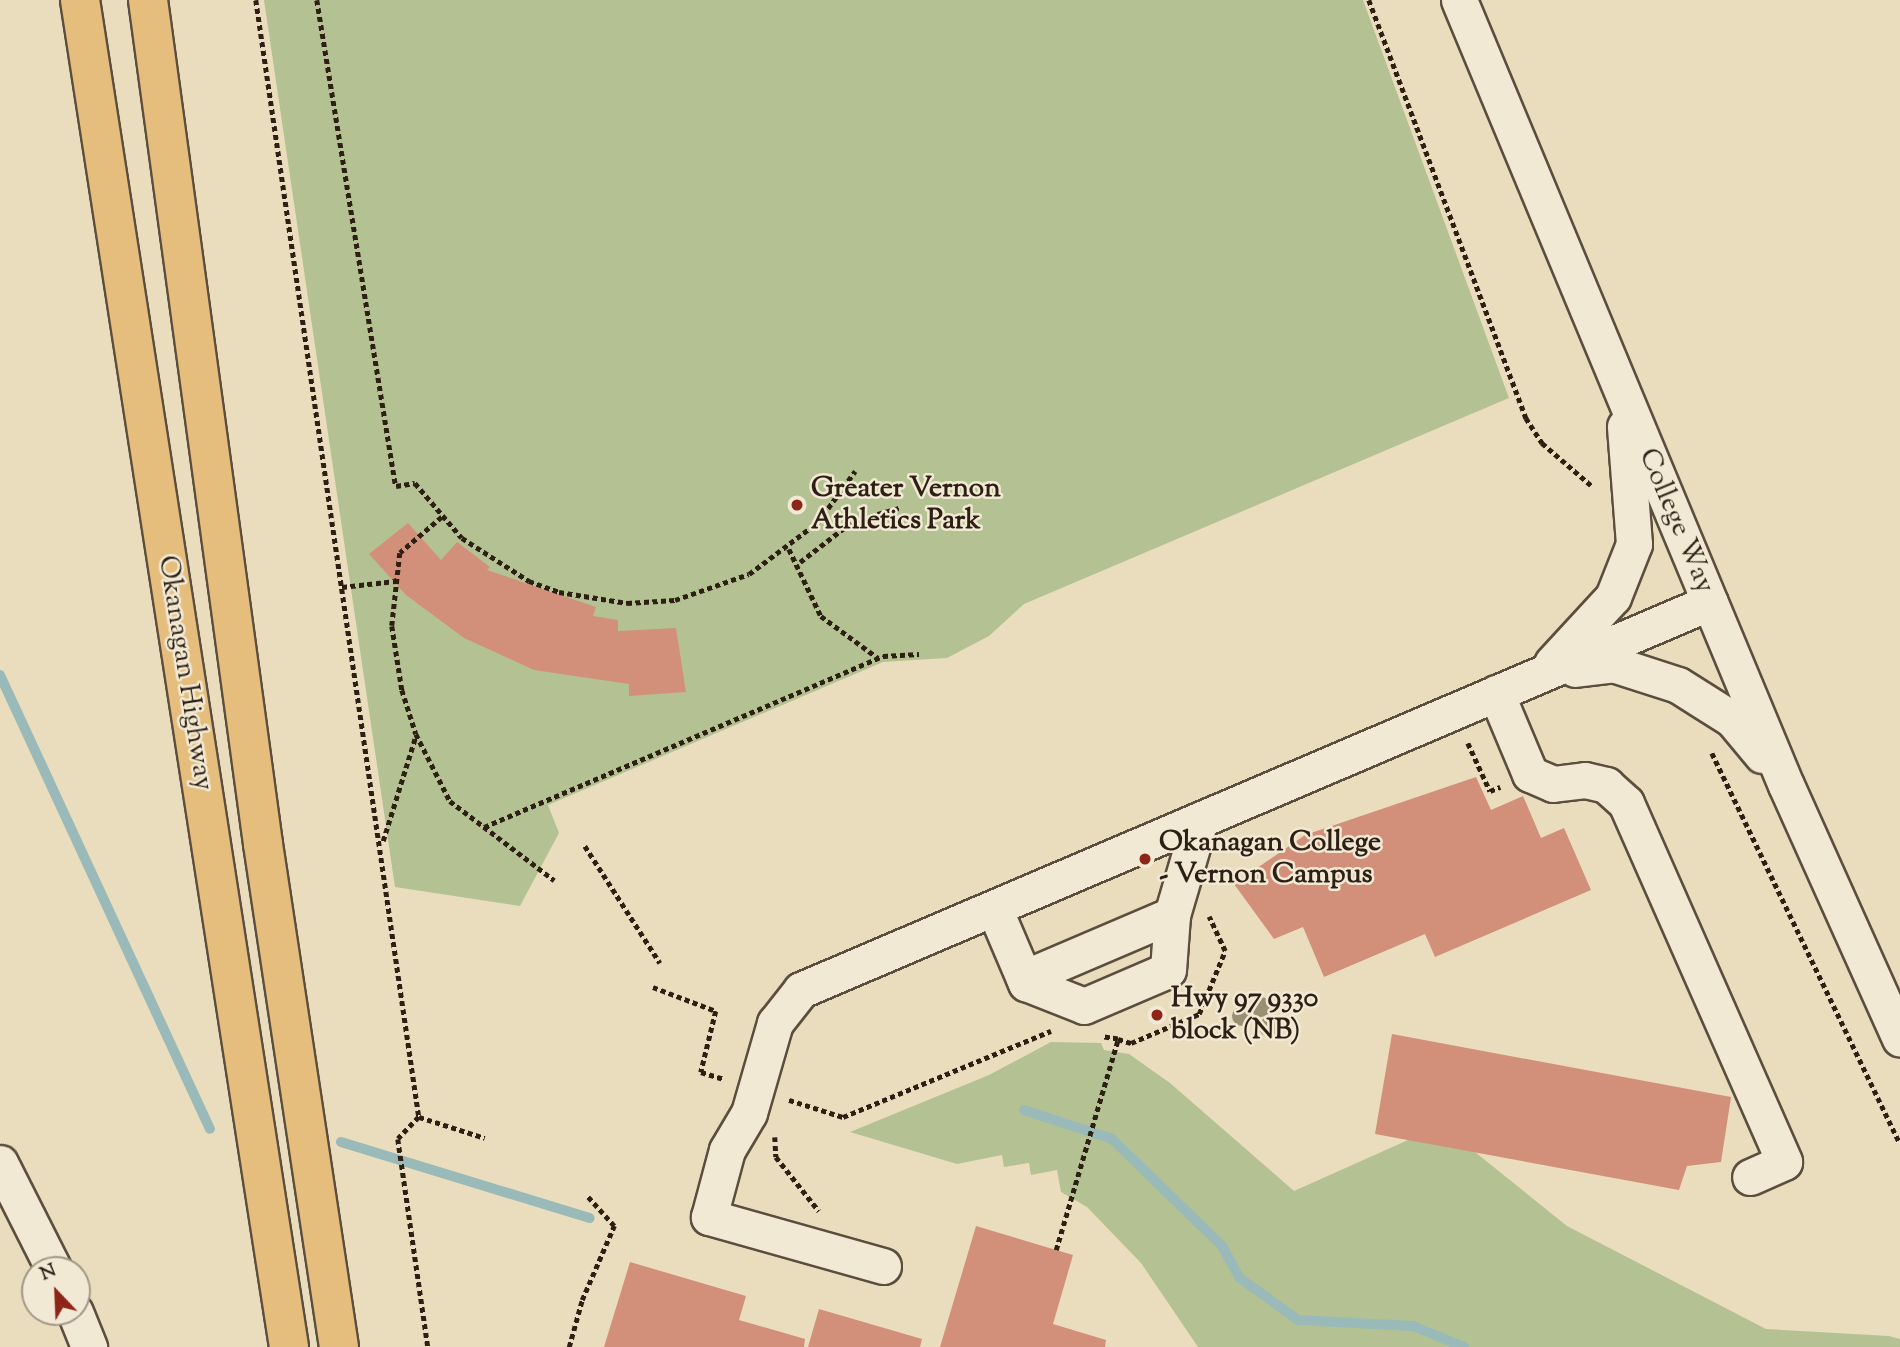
<!DOCTYPE html>
<html>
<head>
<meta charset="utf-8">
<style>
  body { margin:0 }
  #map { position:relative; width:1900px; height:1347px; overflow:hidden; background:#eaddbd; font-family:"Sorts Mill Goudy",serif }
  div>[style] { position:absolute }
  [style*='--x'] { left:calc(var(--x)*1px); top:calc(var(--y)*1px); width:calc(var(--w)*1px); rotate:calc(var(--a)*1deg) }
  .green>* { inset:0; background:#b4c293 }
  .stream>* { height:10px; margin:-5px; padding:0 5px; transform-origin:5px; border-radius:5px; background:#99bab8 }
  .building>* { inset:0; background:#d2907b }
  .path>* { height:4.5px; margin-top:-2.25px; transform-origin:0; background:repeating-linear-gradient(90deg,#2d1f14 0 5px,transparent 0 8.5px) }
  .roads { filter:drop-shadow(2px 0 #5c4e3e) drop-shadow(-2px 0 #5c4e3e) drop-shadow(0 2px #5c4e3e) drop-shadow(0 -2px #5c4e3e) }
  .minor>* { height:35px; margin:-17.5px; padding:0 17.5px; transform-origin:17.5px; border-radius:17.5px; background:#f1e9d4 }
  .highway>* { height:38px; margin:-19px; padding:0 19px; transform-origin:19px; border-radius:19px; background:#e5be7e }
  .trees>* { width:20px; height:20px; margin:-10px; border-radius:50%; background:#998f75 }
  .dots>* { width:19px; height:19px; translate:-50% -50%; box-sizing:border-box; border:4px solid #f1e9d4; border-radius:50% }
  span { translate:-50% -50%; white-space:nowrap; text-align:center; line-height:1.15; -webkit-text-stroke:5px #f1e9d4; paint-order:stroke }
  .poi-label { font-size:28px; color:#2d1f14; font-weight:700 }
  .left { translate:0 -50%; text-align:left }
  .street-label { font-size:28px; color:#2d1f14 }
  .north { position:absolute; left:21px; top:1256px; width:70px; height:70px; box-sizing:border-box; background:#f1e9d4; border:2px solid #a39887; border-radius:50%; rotate:337deg; font-size:19px; font-weight:700; line-height:28px; text-align:center; color:#2d1f14 }
  .north::after { content:''; display:block; margin:auto; width:24px; height:32px; background:#8f2418; clip-path:polygon(50% 0,100% 100%,50% 72%,0 100%) }
</style>
</head>
<body>
<div id="map">
  <div class="green">
    <i style="clip-path:polygon(264px 0,1363px 0,1509px 398px,1024px 604px,989px 636px,947px 658px,883px 662px,548px 805px,559px 833px,520px 906px,395px 887px)"></i>
    <i style="clip-path:polygon(1051px 1042px,1101px 1043px,1104px 1050px,1129px 1054px,1170px 1083px,1294px 1191px,1426px 1132px,1470px 1148px,1567px 1226px,1766px 1329px,1889px 1336px,1900px 1339px,1900px 1347px,1198px 1347px,1141px 1263px,1087px 1207px,1061px 1192px,1057px 1170px,1031px 1175px,1029px 1163px,1004px 1167px,1002px 1155px,957px 1164px,850px 1132px,989px 1075px)"></i>
  </div>
  <div class="stream">
    <i style="--x:0;--y:675;--w:500;--a:65.18"></i>
    <i style="--x:1024;--y:1110;--w:93;--a:18.2"></i>
    <i style="--x:1112;--y:1139;--w:153;--a:44.2"></i>
    <i style="--x:1222;--y:1246;--w:37;--a:61"></i>
    <i style="--x:1240;--y:1278;--w:72;--a:35.9"></i>
    <i style="--x:1298;--y:1320;--w:115;--a:3"></i>
    <i style="--x:1413;--y:1326;--w:55;--a:22.4"></i>
    <i style="--x:341;--y:1142;--w:260;--a:17"></i>
  </div>
  <div class="building">
    <i style="clip-path:polygon(408px 523px,441px 560px,457px 542px,490px 567px,487px 570px,596px 607px,593px 616px,618px 620px,618px 631px,676px 628px,686px 692px,629px 696px,629px 684px,534px 670px,464px 638px,406px 595px,369px 554px)"></i>
    <i style="clip-path:polygon(1476px 777px,1491px 810px,1523px 796px,1541px 838px,1564px 828px,1591px 890px,1435px 957px,1425px 934px,1324px 977px,1303px 927px,1274px 939px,1234px 884px,1305px 835px)"></i>
    <i style="clip-path:polygon(1392px 1034px,1731px 1097px,1721px 1162px,1687px 1166px,1679px 1190px,1375px 1134px)"></i>
    <i style="clip-path:polygon(976px 1226px,1073px 1255px,1053px 1324px,1106px 1340px,1105px 1347px,940px 1347px)"></i>
    <i style="clip-path:polygon(630px 1262px,746px 1296px,739px 1320px,805px 1339px,804px 1347px,604px 1347px)"></i>
    <i style="clip-path:polygon(819px 1309px,922px 1339px,920px 1347px,808px 1347px)"></i>
  </div>
  <div class="path">
    <i style="--x:256;--y:0;--w:1129;--a:81.7"></i>
    <i style="--x:419;--y:1117;--w:69;--a:17.7"></i>
    <i style="--x:317;--y:0;--w:492;--a:80.8"></i>
    <i style="--x:396;--y:486;--w:19;--a:-9"></i>
    <i style="--x:415;--y:483;--w:72;--a:49.5"></i>
    <i style="--x:462;--y:538;--w:80;--a:32.7"></i>
    <i style="--x:529;--y:581;--w:32;--a:20"></i>
    <i style="--x:559;--y:592;--w:69;--a:9.2"></i>
    <i style="--x:627;--y:603;--w:48;--a:-3.6"></i>
    <i style="--x:675;--y:600;--w:78;--a:-19.4"></i>
    <i style="--x:749;--y:574;--w:86;--a:-37"></i>
    <i style="--x:818;--y:522;--w:63;--a:-54"></i>
    <i style="--x:1369;--y:0;--w:447;--a:69.4"></i>
    <i style="--x:1526;--y:418;--w:30;--a:57"></i>
    <i style="--x:1542;--y:443;--w:67;--a:40.8"></i>
    <i style="--x:442;--y:517;--w:55;--a:139.4"></i>
    <i style="--x:400;--y:553;--w:73;--a:96.3"></i>
    <i style="--x:392;--y:626;--w:65;--a:81.1"></i>
    <i style="--x:402;--y:690;--w:46;--a:72.3"></i>
    <i style="--x:416;--y:734;--w:75;--a:63.1"></i>
    <i style="--x:450;--y:801;--w:131;--a:37.2"></i>
    <i style="--x:789;--y:549;--w:74;--a:64.5"></i>
    <i style="--x:821;--y:616;--w:71;--a:36.4"></i>
    <i style="--x:800;--y:562;--w:67;--a:-37.7"></i>
    <i style="--x:853;--y:521;--w:48;--a:-15.8"></i>
    <i style="--x:342;--y:587;--w:54;--a:-6.3"></i>
    <i style="--x:1468;--y:743;--w:53;--a:65.4"></i>
    <i style="--x:1490;--y:791;--w:11;--a:-22"></i>
    <i style="--x:1712;--y:753;--w:433;--a:64.3"></i>
    <i style="--x:484;--y:827;--w:434;--a:-23.2"></i>
    <i style="--x:883;--y:656;--w:36;--a:-3"></i>
    <i style="--x:383;--y:841;--w:111;--a:-72.7"></i>
    <i style="--x:585;--y:846;--w:139;--a:57.3"></i>
    <i style="--x:653;--y:987;--w:67;--a:20.9"></i>
    <i style="--x:716;--y:1011;--w:63;--a:103.8"></i>
    <i style="--x:701;--y:1072;--w:24;--a:17"></i>
    <i style="--x:1118;--y:1039;--w:14;--a:17"></i>
    <i style="--x:1131;--y:1043;--w:74;--a:-23.1"></i>
    <i style="--x:1199;--y:1014;--w:68;--a:-67.6"></i>
    <i style="--x:1225;--y:951;--w:38;--a:-115"></i>
    <i style="--x:789;--y:1100;--w:57;--a:17.5"></i>
    <i style="--x:843;--y:1117;--w:225;--a:-22.5"></i>
    <i style="--x:419;--y:1117;--w:30;--a:134"></i>
    <i style="--x:398;--y:1139;--w:210;--a:81.8"></i>
    <i style="--x:775;--y:1137;--w:20;--a:87"></i>
    <i style="--x:776;--y:1157;--w:69;--a:51.5"></i>
    <i style="--x:1056;--y:1250;--w:220;--a:-73.6"></i>
    <i style="--x:1118;--y:1039;--w:14;--a:-172"></i>
    <i style="--x:569;--y:1347;--w:49;--a:-74.5"></i>
    <i style="--x:582;--y:1300;--w:81;--a:-66.6"></i>
    <i style="--x:614;--y:1226;--w:40;--a:-132"></i>
  </div>
  <div class="roads">
    <div class="minor">
      <i style="--x:1459;--y:0;--w:850;--a:67.39"></i>
      <i style="--x:1786;--y:785;--w:278;--a:65.8"></i>
      <i style="--x:1552;--y:663;--w:90;--a:-47.3"></i>
      <i style="--x:1613;--y:597;--w:57;--a:-68.4"></i>
      <i style="--x:1634;--y:544;--w:118;--a:-94.4"></i>
      <i style="--x:1575;--y:669;--w:38;--a:-7"></i>
      <i style="--x:1613;--y:664;--w:68;--a:17.9"></i>
      <i style="--x:1678;--y:685;--w:64;--a:32.2"></i>
      <i style="--x:1732;--y:719;--w:47;--a:50.2"></i>
      <i style="--x:1496;--y:693;--w:88;--a:67.2"></i>
      <i style="--x:1530;--y:774;--w:25;--a:23"></i>
      <i style="--x:1553;--y:784;--w:32;--a:-7"></i>
      <i style="--x:1585;--y:780;--w:22;--a:13"></i>
      <i style="--x:1606;--y:785;--w:27;--a:42"></i>
      <i style="--x:1626;--y:803;--w:392;--a:66.2"></i>
      <i style="--x:1784;--y:1162;--w:37;--a:156"></i>
      <i style="--x:994;--y:908;--w:82;--a:66.9"></i>
      <i style="--x:1026;--y:983;--w:62;--a:21.6"></i>
      <i style="--x:1084;--y:1006;--w:91;--a:-23.2"></i>
      <i style="--x:1168;--y:970;--w:55;--a:-85.8"></i>
      <i style="--x:1172;--y:915;--w:99;--a:-73.6"></i>
      <i style="--x:1024;--y:978;--w:161;--a:-23.1"></i>
      <i style="--x:0;--y:1163;--w:120;--a:63.2"></i>
      <i style="--x:883;--y:1266;--w:181;--a:-164.3"></i>
      <i style="--x:709;--y:1217;--w:69;--a:-75"></i>
      <i style="--x:727;--y:1150;--w:43;--a:-59.3"></i>
      <i style="--x:749;--y:1113;--w:94;--a:-73.9"></i>
      <i style="--x:775;--y:1023;--w:42;--a:-51.8"></i>
      <i style="--x:801;--y:990;--w:988;--a:-23.11"></i>
      <i style="--x:75;--y:1312;--w:38;--a:68"></i>
    </div>
    <div class="highway">
      <i style="--x:80;--y:0;--w:1363;--a:81.18"></i>
      <i style="--x:148;--y:0;--w:852;--a:82.24"></i>
      <i style="--x:263;--y:844;--w:509;--a:81.41"></i>
    </div>
  </div>
  <div class="trees">
    <i style="left:1261px;top:1007px"></i>
    <i style="left:1242px;top:1016px"></i>
    <i style="left:1269px;top:1027px"></i>
  </div>
  <div class="dots">
    <i style="left:797px;top:505px;background:#8f2418"></i>
    <i style="left:1145px;top:859px;background:#8f2418"></i>
    <i style="left:1157px;top:1015px;background:#8f2418"></i>
  </div>
  <div class="poi-label">
    <span class="left" style="left:811px;top:505px">Greater Vernon<br>Athletics Park</span>
    <span class="left" style="left:1159px;top:859px">Okanagan College<br>- Vernon Campus</span>
    <span class="left" style="left:1171px;top:1015px">Hwy 97 9330<br>block (NB)</span>
  </div>
  <div class="street-label">
    <span style="left:1676px;top:521px;rotate:67deg">College Way</span>
    <span style="left:185px;top:673px;rotate:81deg">Okanagan Highway</span>
  </div>
  <div class="north">N</div>
</div>
</body>
</html>
